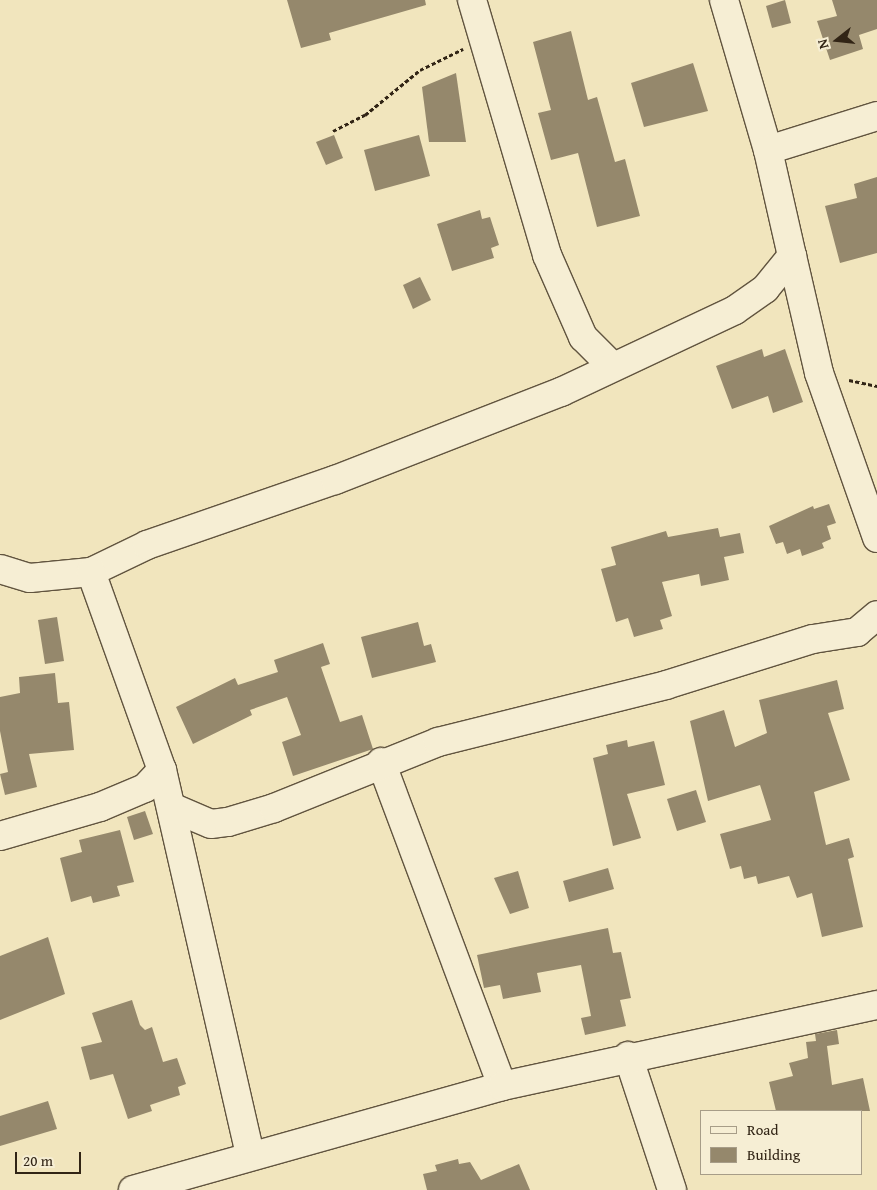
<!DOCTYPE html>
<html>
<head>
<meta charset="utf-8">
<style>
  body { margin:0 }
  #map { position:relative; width:877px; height:1190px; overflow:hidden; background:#f1e5bd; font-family:"Gentium Book Plus",serif }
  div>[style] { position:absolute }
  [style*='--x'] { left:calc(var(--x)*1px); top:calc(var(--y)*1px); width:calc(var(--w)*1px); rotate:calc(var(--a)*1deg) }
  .building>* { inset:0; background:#95886c }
  .path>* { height:3px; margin-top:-1.5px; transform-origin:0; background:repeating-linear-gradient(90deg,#312415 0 4px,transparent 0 6.5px) }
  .roads { filter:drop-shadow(1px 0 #61543f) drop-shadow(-1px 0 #61543f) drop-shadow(0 1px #61543f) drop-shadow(0 -1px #61543f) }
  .minor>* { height:28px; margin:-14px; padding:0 14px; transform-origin:14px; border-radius:14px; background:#f6eed4 }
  span { translate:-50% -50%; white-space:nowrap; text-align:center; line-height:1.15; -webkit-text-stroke:4px #f6eed4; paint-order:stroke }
  .legend { position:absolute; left:700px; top:1110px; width:162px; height:65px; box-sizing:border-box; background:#f6eed4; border:1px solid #a79d88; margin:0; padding:6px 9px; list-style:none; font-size:15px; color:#312415 }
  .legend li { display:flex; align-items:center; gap:10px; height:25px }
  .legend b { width:25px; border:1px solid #a79d88 }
  .north { position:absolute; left:812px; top:15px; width:50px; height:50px; -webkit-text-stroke:4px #f6eed4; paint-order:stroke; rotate:254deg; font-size:14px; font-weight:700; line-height:20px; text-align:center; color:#312415 }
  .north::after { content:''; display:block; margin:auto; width:18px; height:22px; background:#312415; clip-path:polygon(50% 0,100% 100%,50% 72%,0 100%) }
  .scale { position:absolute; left:15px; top:1152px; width:66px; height:22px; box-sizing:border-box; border:2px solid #312415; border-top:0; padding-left:6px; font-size:15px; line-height:18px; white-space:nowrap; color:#312415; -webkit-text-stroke:4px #f6eed4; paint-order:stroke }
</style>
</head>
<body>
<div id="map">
  <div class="building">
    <i style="clip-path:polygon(287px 0,425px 0,426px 5px,329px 33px,331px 40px,301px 48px)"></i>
    <i style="clip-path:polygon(785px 0,791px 23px,772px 28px,766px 6px)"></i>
    <i style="clip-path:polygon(832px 0,877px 0,877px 29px,859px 35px,863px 49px,830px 60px,817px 21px,837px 16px)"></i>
    <i style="clip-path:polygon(571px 31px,588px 100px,597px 97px,615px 162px,625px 159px,640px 216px,597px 227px,578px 153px,551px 160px,538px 113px,551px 110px,533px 42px)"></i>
    <i style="clip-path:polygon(693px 63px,708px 111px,644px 127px,631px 83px)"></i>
    <i style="clip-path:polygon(456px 73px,466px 142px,429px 142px,422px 87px)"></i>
    <i style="clip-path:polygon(334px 135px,343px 158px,326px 165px,316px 142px)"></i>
    <i style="clip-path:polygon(419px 135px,430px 176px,375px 191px,364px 150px)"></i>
    <i style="clip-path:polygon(877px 177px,877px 253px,840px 263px,825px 206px,857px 198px,854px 184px)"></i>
    <i style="clip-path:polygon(480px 210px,482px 219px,490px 217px,499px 245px,491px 248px,494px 258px,452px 271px,437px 224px)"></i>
    <i style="clip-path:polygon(420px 277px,431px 300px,413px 309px,403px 285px)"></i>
    <i style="clip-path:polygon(762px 349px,764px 357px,785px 349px,803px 402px,773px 413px,768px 396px,732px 409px,716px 366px)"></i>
    <i style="clip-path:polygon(829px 504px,836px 523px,827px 526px,831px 539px,822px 543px,824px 548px,802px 556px,800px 549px,787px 554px,783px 542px,776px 544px,769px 526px,813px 506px,814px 509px)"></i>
    <i style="clip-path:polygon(718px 528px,720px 537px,740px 533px,744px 553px,724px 557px,729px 580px,701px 586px,699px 574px,662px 582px,672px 616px,660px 620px,663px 629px,634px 637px,628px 618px,616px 622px,601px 569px,616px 565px,611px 547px,666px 531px,668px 537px)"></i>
    <i style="clip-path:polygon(57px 617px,64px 661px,45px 664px,38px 620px)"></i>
    <i style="clip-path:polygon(418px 622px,424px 646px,431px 644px,436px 662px,372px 678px,361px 637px)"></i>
    <i style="clip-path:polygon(323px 643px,330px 664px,321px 667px,340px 722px,362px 715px,373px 749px,293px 776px,282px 742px,301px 735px,287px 697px,250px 710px,252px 715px,193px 744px,176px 707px,235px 678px,238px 685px,278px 672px,274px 660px)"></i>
    <i style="clip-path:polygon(55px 673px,58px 703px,69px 702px,74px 750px,29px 754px,37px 787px,5px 795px,0 774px,8px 772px,0 731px,0 697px,20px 693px,19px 677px)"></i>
    <i style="clip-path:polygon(837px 680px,844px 709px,828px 713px,850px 780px,814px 792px,826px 845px,849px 838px,854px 857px,848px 859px,863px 927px,822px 937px,812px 893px,797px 898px,789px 876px,758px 884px,756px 876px,744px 879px,741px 866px,730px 869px,720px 834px,771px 820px,760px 785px,708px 801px,690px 721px,724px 710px,735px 747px,767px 733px,759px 700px)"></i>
    <i style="clip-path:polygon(627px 740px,628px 747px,654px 741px,665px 785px,627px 794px,641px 838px,613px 846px,593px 758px,608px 754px,606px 745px)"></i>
    <i style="clip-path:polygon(696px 790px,706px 822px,677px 831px,667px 799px)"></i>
    <i style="clip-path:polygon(145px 811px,153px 834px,134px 840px,127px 817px)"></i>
    <i style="clip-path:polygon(120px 830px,134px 882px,117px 886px,120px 896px,93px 903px,91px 896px,71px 902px,60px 858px,82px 852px,79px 840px)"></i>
    <i style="clip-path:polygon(608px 868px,614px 889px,569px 902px,563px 881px)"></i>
    <i style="clip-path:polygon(518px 871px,529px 908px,510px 914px,494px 878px)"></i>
    <i style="clip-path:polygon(608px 928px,613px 953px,621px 952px,631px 998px,620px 1000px,626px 1026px,585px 1035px,581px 1018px,591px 1016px,581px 965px,537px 973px,541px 992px,503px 999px,500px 985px,484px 988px,477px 955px)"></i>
    <i style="clip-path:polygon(48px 937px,65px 994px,0 1020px,0 956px)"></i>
    <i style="clip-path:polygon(132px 1000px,140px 1025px,145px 1030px,152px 1027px,163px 1062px,177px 1058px,186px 1084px,178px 1087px,180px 1095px,150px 1105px,152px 1111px,128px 1119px,113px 1074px,90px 1080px,81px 1047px,102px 1042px,92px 1013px)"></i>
    <i style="clip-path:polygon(837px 1030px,839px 1044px,827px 1046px,832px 1085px,863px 1078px,870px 1111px,776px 1111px,769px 1082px,793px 1076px,789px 1063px,808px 1058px,806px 1042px,816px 1041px,815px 1034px)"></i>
    <i style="clip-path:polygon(48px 1101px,57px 1129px,0 1146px,0 1116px)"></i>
    <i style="clip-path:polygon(458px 1159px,459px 1164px,470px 1162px,481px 1180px,519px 1164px,530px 1190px,427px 1190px,423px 1174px,437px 1171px,435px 1165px)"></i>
  </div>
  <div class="path">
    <i style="--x:333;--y:131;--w:36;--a:-27"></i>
    <i style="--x:365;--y:115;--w:71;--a:-39.3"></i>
    <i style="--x:420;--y:70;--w:48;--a:-26"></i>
    <i style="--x:849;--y:380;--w:29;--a:12"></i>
  </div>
  <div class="roads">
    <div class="minor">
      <i style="--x:472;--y:0;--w:266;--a:73.6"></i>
      <i style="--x:547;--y:255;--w:90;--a:66.3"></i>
      <i style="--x:583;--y:337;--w:41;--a:45"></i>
      <i style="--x:724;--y:0;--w:156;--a:73.7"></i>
      <i style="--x:792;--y:256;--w:120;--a:77"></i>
      <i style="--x:819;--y:373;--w:175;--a:70.6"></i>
      <i style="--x:0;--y:569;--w:31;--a:17"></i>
      <i style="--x:30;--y:578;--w:61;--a:-5.6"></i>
      <i style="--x:91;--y:572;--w:62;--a:-25.7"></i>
      <i style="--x:147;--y:545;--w:199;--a:-19.1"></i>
      <i style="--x:335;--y:480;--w:243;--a:-21.3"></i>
      <i style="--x:561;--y:392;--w:192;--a:-25.2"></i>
      <i style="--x:735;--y:310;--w:37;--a:-35"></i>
      <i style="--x:765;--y:289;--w:43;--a:-50.7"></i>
      <i style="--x:792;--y:256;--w:109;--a:-102.8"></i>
      <i style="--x:768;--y:150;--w:114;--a:-17.3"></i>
      <i style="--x:91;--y:572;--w:210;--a:70.3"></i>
      <i style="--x:162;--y:770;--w:395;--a:77.1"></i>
      <i style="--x:381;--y:762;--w:346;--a:69.5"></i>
      <i style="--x:171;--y:807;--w:43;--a:23"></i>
      <i style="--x:211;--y:824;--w:17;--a:-7"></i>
      <i style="--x:228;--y:822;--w:48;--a:-16.9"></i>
      <i style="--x:274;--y:808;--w:177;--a:-21.9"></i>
      <i style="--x:438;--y:742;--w:235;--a:-14"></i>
      <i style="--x:666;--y:685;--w:154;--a:-17.4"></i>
      <i style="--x:813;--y:639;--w:45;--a:-9"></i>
      <i style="--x:857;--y:632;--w:26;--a:-40"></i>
      <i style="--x:0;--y:836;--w:104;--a:-16.2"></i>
      <i style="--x:100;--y:807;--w:49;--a:-22.9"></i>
      <i style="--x:145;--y:788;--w:25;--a:-47"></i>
      <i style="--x:628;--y:1056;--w:141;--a:71.8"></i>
      <i style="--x:133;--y:1190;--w:383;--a:-15.7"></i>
      <i style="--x:502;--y:1086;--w:384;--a:-12.2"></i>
    </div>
  </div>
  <ul class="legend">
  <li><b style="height:6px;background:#f6eed4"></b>Road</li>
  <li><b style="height:14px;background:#95886c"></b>Building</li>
  </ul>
  <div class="north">N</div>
  <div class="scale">20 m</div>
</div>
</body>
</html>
